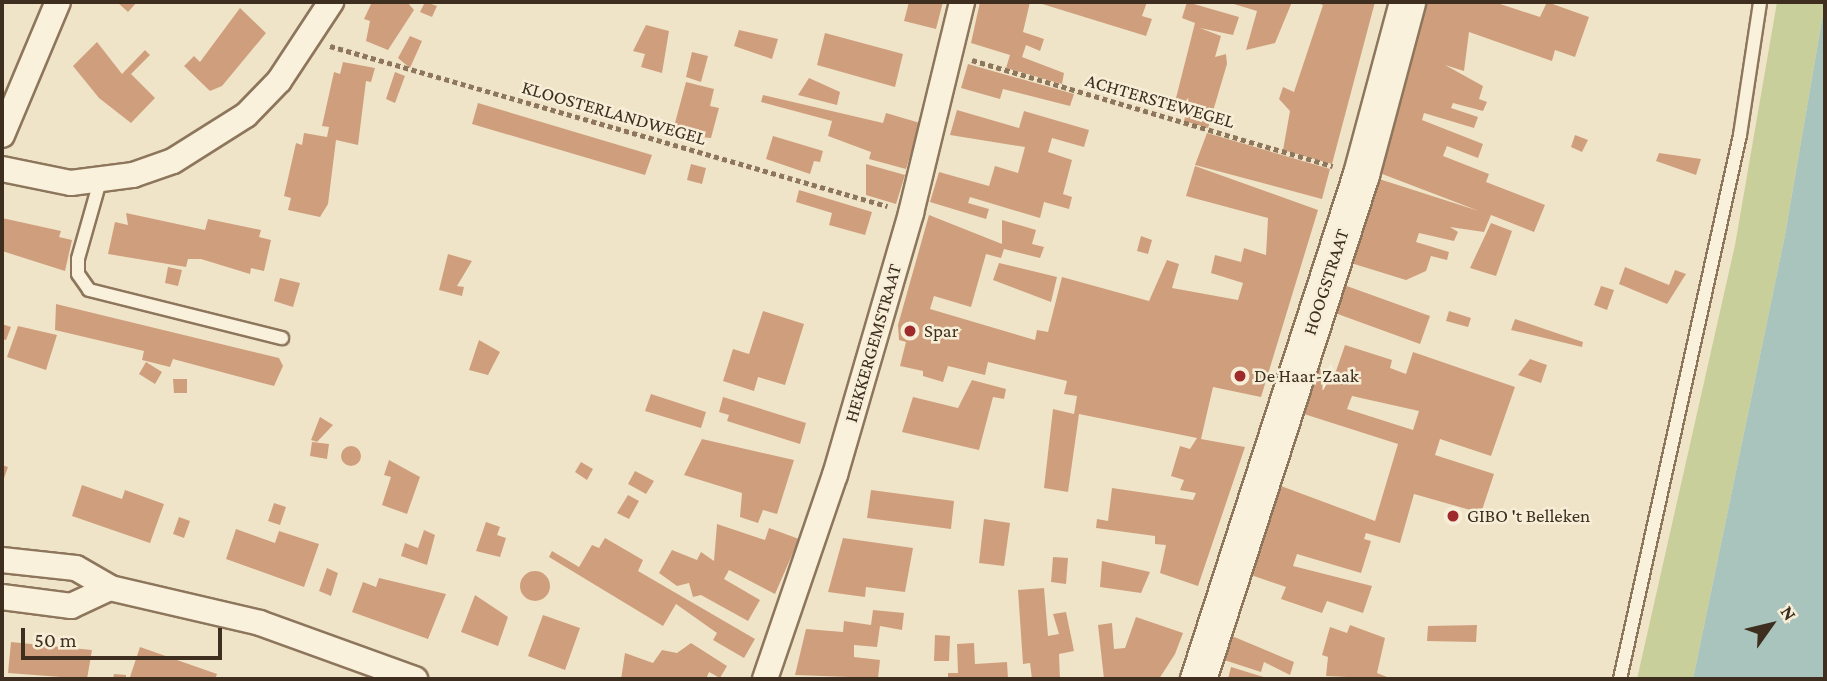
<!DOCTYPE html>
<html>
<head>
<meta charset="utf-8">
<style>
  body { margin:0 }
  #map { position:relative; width:1827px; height:681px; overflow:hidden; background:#f0e4c8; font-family:"Crimson Pro",serif }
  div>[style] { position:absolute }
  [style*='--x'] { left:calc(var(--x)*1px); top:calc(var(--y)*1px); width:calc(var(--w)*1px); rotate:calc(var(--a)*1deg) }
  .green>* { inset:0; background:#c9cf9b }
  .water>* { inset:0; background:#a9c4bc }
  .building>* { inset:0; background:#cf9f7d }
  .round { border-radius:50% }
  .path>* { height:4.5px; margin-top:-2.25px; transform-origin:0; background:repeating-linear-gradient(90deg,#8d765c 0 5px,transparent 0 8.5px) }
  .roads { filter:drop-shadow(2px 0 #8d765c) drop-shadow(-2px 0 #8d765c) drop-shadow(0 2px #8d765c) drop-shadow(0 -2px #8d765c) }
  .lane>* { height:12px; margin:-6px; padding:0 6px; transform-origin:6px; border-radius:6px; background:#faf1dc }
  .street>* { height:24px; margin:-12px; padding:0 12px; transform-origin:12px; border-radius:12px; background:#faf1dc }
  .secondary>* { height:35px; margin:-17.5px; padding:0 17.5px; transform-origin:17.5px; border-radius:17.5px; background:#faf1dc }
  .dots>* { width:19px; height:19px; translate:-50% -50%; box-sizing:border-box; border:4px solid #f7eed8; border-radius:50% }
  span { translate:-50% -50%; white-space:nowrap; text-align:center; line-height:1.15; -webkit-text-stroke:5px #f7eed8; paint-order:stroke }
  .street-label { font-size:19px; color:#3d2e20 }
  .poi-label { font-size:19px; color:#3d2e20 }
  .left { translate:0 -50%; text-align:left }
  .frame { position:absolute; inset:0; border:4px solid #3d2e20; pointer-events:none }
  .north { position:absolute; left:1736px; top:590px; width:70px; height:70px; -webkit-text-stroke:5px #f7eed8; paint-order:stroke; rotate:56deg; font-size:19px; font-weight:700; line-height:28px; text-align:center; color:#3d2e20 }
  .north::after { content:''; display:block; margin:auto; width:24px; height:32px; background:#3d2e20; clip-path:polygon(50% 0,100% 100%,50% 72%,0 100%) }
  .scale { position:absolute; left:21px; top:628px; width:201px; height:32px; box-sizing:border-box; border:4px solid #3d2e20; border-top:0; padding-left:9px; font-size:21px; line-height:24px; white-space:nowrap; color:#3d2e20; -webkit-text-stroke:5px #f7eed8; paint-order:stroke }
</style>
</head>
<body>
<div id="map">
  <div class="green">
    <i style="clip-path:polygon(1777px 2px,1825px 2px,1785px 235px,1693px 679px,1637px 679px,1735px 245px)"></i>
  </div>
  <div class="water">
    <i style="clip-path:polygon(1825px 2px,1825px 679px,1693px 679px,1785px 235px)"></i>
  </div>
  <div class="building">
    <i style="clip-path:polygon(117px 2px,137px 2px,128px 12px)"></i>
    <i style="clip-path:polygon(372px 2px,407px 2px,414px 10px,388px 50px,366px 41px,370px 21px,364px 19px)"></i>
    <i style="clip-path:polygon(425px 2px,437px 6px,432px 17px,420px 12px)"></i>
    <i style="clip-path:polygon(909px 2px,943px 2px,936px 29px,904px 21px)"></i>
    <i style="clip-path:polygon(980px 2px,1030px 2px,1023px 32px,1044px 39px,1040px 51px,1026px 45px,1022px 57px,1064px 73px,1062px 84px,1006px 68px,1010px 55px,971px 43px)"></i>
    <i style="clip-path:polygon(1147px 2px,1142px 16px,1152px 19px,1146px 36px,1039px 3px)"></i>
    <i style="clip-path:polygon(1187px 2px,1239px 17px,1233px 35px,1200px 28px,1221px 36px,1215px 57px,1226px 54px,1227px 64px,1208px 128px,1184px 121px,1188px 105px,1175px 102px,1195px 23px,1182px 18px)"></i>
    <i style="clip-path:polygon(1227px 2px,1292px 2px,1275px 43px,1246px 50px,1257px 11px)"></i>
    <i style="clip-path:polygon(1314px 2px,1375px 2px,1332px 164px,1283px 150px,1290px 111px,1279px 99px,1283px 87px,1294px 92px,1323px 5px)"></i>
    <i style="clip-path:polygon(1424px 2px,1494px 2px,1540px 17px,1547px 2px,1589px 17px,1575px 57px,1555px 50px,1552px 61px,1469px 32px,1464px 71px,1445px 65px,1483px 86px,1479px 99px,1487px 102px,1483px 111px,1453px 103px,1451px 108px,1478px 117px,1474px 128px,1424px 113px,1422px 120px,1483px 144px,1478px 158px,1447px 146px,1443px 156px,1489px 174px,1486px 182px,1545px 205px,1534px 232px,1491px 215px,1484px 232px,1450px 227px,1458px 232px,1454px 241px,1419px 233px,1416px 242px,1449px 252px,1447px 260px,1431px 256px,1426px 271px,1406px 280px,1351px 263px,1376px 178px,1479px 211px,1377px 172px)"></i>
    <i style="clip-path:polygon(240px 8px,266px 33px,222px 86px,210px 91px,184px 66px,194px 56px,200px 62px)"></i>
    <i style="clip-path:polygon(646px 25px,669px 31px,662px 73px,641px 67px,645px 54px,633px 51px)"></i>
    <i style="clip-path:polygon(739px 30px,778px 39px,772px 59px,734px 46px)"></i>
    <i style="clip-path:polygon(825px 33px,903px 54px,895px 87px,817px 65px)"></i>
    <i style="clip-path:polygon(410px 36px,422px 41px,410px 68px,398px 58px)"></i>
    <i style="clip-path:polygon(97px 42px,122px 74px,145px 50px,150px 55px,131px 74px,155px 98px,131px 123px,99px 98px,73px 66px)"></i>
    <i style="clip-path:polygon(692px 52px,708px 56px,701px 82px,686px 77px)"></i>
    <i style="clip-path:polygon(343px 62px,375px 68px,371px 82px,366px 81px,358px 145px,336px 140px,328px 204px,320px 217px,288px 210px,291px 198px,284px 196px,296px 143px,302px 145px,304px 133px,327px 137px,329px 127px,322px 126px,334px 72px,340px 74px)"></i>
    <i style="clip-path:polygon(968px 64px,1074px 94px,1070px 106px,1003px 89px,1000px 99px,961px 88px)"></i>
    <i style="clip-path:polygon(395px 72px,405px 76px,395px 103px,386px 99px)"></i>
    <i style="clip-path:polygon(809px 78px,840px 92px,837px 105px,798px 95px)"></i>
    <i style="clip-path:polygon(686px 82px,714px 89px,710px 106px,719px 108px,711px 138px,672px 134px)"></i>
    <i style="clip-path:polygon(763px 95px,883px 123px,886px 113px,920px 123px,906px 169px,869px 159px,871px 152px,828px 136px,832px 121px,761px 102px)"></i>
    <i style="clip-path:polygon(478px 103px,652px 155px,645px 175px,472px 124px)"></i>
    <i style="clip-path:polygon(957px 110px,1019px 128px,1024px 111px,1089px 130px,1084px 147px,1052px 138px,1048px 152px,1072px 160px,1063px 194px,1072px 197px,1069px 209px,1044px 202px,1040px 218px,970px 197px,968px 203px,989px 209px,986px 219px,930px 202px,939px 172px,989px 186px,995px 166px,1018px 173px,1025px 147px,950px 135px)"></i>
    <i style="clip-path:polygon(1207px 133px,1330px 169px,1322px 199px,1195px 165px)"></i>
    <i style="clip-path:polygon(1575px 135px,1588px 140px,1582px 152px,1571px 147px)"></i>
    <i style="clip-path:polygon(773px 136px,823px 151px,820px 162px,814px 161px,810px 174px,766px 159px)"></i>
    <i style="clip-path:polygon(1659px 153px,1701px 159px,1696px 175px,1656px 161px)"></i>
    <i style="clip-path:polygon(691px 164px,706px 168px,702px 184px,687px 180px)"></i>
    <i style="clip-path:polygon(866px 164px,905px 175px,896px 204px,866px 195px)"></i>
    <i style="clip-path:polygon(1195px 166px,1318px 210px,1261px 397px,1213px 387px,1201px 439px,1245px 447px,1198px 586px,1160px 573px,1166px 545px,1155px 544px,1155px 536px,1096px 528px,1097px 519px,1108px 521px,1112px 488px,1193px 500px,1196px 493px,1180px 490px,1184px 480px,1171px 476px,1180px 446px,1190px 449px,1197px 438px,1079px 414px,1068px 492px,1044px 488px,1053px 409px,1074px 414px,1077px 396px,1064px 394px,1067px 381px,988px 362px,985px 375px,948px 366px,943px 382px,923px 376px,923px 371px,900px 366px,906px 342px,899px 340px,898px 325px,929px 215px,1002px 244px,1002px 220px,1036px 230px,1032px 244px,1044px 247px,1040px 258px,1004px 249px,1001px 258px,986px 254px,971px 307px,934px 296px,930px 309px,1035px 340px,1037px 330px,1048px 332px,1062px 277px,1149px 301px,1167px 260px,1179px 264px,1172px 288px,1238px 300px,1243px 283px,1211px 273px,1215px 255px,1241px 262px,1244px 248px,1266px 255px,1268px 218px,1186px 196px)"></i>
    <i style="clip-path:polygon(799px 190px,872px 212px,865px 235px,829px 225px,832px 213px,796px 202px)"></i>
    <i style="clip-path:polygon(126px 213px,205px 230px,208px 219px,261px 230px,259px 237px,271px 240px,264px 271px,251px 268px,250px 274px,201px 259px,188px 259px,186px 267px,108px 254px,115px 222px,128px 225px)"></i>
    <i style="clip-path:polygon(2px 218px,61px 231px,59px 237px,72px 240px,65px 271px,2px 251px)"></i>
    <i style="clip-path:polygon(1491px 223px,1512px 231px,1496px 276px,1470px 268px)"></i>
    <i style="clip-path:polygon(1141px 236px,1152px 240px,1148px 254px,1137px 251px)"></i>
    <i style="clip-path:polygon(448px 254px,472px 261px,457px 286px,464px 287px,462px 296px,439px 290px)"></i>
    <i style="clip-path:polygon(999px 263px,1057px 277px,1051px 302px,993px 280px)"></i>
    <i style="clip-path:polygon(168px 267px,182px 270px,178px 286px,165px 283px)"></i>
    <i style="clip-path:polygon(1625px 267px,1669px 285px,1675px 270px,1686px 274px,1667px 304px,1619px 284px)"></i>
    <i style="clip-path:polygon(280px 278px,300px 283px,293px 307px,274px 301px)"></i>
    <i style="clip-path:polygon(1344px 285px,1430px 316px,1420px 344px,1335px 313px)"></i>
    <i style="clip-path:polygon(1601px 286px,1614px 290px,1607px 310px,1594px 305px)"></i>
    <i style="clip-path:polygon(56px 304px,279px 358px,283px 366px,274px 386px,173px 359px,170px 367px,142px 360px,144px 351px,55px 330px)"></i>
    <i style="clip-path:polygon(763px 311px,804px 324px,785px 385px,758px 377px,754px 391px,723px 381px,733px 349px,749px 354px)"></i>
    <i style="clip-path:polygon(1449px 311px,1471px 318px,1468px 327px,1446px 321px)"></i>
    <i style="clip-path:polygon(1515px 319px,1583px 342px,1582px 347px,1511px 330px)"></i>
    <i style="clip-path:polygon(2px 324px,11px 327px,6px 340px,2px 339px)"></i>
    <i style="clip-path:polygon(18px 326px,57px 335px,46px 370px,7px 357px)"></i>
    <i style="clip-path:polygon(479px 340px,500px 352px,488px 375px,469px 370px)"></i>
    <i style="clip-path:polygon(evenodd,1345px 345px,1392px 360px,1390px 368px,1406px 374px,1413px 352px,1515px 387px,1491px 456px,1440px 439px,1435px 455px,1494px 474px,1481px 513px,1414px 494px,1400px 543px,1366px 533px,1364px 539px,1371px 541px,1361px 573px,1297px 554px,1293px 566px,1372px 586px,1363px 613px,1327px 601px,1322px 613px,1281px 599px,1286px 587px,1251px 575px,1281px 486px,1375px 521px,1398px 444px,1304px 414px,1318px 368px,1335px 374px,1345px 345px,1352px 396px,1419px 411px,1413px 430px,1347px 409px,1352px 396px)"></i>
    <i style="clip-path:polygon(1530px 359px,1547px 365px,1541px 383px,1518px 375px)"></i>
    <i style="clip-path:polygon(146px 362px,162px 372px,155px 384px,139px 374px)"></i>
    <i style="clip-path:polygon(173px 379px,187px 379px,187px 393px,174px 393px)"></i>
    <i style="clip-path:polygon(972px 380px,1006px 389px,1004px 399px,993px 397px,979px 450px,902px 432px,913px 397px,958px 408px)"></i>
    <i style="clip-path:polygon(651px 394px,706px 412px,701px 428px,645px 411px)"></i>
    <i style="clip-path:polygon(723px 397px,806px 423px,800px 444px,727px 421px,729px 415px,719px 412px)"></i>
    <i style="clip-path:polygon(320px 417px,333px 425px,317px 442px,311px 440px)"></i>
    <i style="clip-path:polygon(702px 439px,794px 460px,777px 514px,763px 510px,758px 523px,740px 517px,742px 493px,684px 475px)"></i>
    <i style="clip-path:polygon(312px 442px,329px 444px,327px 459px,310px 456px)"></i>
    <i class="round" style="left:341px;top:446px;width:20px;height:20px"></i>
    <i style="clip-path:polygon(389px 460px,420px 477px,407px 514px,382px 505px,391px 477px,384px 475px)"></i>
    <i style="clip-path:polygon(581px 462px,593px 469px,587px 480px,575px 472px)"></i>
    <i style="clip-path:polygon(2px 465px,8px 467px,2px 484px)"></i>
    <i style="clip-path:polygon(635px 471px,654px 481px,646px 494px,628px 484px)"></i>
    <i style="clip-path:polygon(82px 485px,122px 499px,125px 490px,164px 504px,150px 543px,72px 516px)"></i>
    <i style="clip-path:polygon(871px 490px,954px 501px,951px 529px,867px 518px)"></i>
    <i style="clip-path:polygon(628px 495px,639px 501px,629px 519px,617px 513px)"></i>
    <i style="clip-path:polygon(274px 503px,286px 507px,280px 525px,268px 521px)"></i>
    <i style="clip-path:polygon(179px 517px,190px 521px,184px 538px,173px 534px)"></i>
    <i style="clip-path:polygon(984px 519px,1010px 523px,1004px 566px,979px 563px)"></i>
    <i style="clip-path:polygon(486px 522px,500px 527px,497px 535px,506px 538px,500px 557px,476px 551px)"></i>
    <i style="clip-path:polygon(717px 524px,765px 540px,769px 528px,799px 539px,775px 594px,729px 570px,724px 579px,760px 600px,748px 621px,701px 595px,693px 597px,689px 583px,677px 586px,659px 573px,672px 550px,697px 560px,701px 552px,714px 561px)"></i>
    <i style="clip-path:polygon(236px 529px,275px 543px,279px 531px,319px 544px,304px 587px,226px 559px)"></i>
    <i style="clip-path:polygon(424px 530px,435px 535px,427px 565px,401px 556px,405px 543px,418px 548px)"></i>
    <i style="clip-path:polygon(605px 538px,643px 560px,638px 571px,755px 639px,744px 658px,713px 640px,717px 633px,676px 604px,663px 626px,549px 557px,552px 551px,579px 567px,592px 545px,599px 548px)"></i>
    <i style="clip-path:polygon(843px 538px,913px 548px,905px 592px,866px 587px,865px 597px,828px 592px)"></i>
    <i style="clip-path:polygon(1053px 557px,1068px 558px,1066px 584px,1051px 582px)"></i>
    <i style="clip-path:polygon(1102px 561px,1150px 572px,1141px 593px,1100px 587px)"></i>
    <i style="clip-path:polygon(327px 568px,338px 573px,331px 596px,319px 591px)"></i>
    <i class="round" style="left:520px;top:571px;width:30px;height:30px"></i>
    <i style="clip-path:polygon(379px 578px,446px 594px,428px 639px,352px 612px,363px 582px,376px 587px)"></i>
    <i style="clip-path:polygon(1044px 588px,1048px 636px,1059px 634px,1053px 614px,1066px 612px,1074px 651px,1059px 654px,1060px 679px,1032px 679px,1030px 663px,1023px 664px,1018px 590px)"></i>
    <i style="clip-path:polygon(475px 595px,508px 617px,498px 646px,461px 632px)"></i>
    <i style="clip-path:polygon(873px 610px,904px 613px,902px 630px,880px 626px,877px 647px,854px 645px,854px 657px,880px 660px,878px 678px,795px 675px,806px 629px,843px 632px,844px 621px,871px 625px)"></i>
    <i style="clip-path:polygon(543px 615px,580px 628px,565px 670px,528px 656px)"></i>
    <i style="clip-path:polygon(1136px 617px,1183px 633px,1175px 654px,1159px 679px,1104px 679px,1098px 625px,1112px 623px,1114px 649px,1125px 648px)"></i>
    <i style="clip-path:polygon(1350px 625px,1385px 638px,1377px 673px,1392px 679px,1326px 676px,1328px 657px,1322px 655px,1330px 627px,1347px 633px)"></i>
    <i style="clip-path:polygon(1477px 625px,1476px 642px,1427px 641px,1428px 626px)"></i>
    <i style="clip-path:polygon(935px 635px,950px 636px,949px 661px,934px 661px)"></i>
    <i style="clip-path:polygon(1232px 636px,1294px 662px,1290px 675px,1264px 662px,1261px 672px,1224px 660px)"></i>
    <i style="clip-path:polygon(11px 642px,92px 650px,87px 679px,8px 673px)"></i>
    <i style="clip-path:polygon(691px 643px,727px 666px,720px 678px,709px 672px,706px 679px,621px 679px,625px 653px,653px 663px,662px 650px,677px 653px)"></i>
    <i style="clip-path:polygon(974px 643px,975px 664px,1007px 662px,1008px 679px,948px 679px,948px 673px,958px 673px,957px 644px)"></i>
    <i style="clip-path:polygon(140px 647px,217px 674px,215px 679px,130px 677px)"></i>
    <i style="clip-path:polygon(1231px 667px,1270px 679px,1228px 679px)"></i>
    <i style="clip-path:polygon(114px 674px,126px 675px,126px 679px,113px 679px)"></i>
  </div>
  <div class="path">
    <i style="--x:330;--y:46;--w:580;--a:16.03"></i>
    <i style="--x:972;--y:60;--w:376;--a:16.4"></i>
  </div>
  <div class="roads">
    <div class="lane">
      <i style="--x:100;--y:181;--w:81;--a:105.8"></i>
      <i style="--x:78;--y:259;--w:15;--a:90"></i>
      <i style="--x:78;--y:274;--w:19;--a:55"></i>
      <i style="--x:89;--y:290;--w:199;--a:14"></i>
      <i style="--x:1620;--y:679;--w:557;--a:-77.56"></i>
      <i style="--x:1740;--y:135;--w:134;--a:-81.4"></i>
    </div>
    <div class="street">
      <i style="--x:2;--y:135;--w:144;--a:-67.2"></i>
      <i style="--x:2;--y:169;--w:70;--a:11.5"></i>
      <i style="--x:71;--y:183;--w:63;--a:-7.4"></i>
      <i style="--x:133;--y:175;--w:42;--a:-19.3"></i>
      <i style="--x:173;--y:161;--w:86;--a:-32.2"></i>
      <i style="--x:246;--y:115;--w:47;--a:-45.9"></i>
      <i style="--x:279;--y:81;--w:95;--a:-56.6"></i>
      <i style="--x:2;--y:560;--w:74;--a:6.2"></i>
      <i style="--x:76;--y:568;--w:39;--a:30"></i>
      <i style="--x:110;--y:588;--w:154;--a:13.1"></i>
      <i style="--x:260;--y:623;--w:165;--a:19.9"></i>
      <i style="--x:2;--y:597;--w:70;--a:7.4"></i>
      <i style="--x:71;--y:606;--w:43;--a:-24.8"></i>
      <i style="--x:765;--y:679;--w:216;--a:-71.1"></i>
      <i style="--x:835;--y:475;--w:273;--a:-73.8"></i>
      <i style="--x:911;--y:213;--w:217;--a:-76.4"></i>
    </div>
    <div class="secondary">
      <i style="--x:1198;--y:679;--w:531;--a:-72.11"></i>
      <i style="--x:1361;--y:174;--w:178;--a:-75"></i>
    </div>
  </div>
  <div class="dots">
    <i style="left:910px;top:331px;background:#9e2a2b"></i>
    <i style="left:1240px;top:376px;background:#9e2a2b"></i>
    <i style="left:1453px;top:516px;background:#9e2a2b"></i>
  </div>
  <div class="street-label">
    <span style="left:1160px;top:101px;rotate:16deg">ACHTERSTEWEGEL</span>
    <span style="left:614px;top:113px;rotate:16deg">KLOOSTERLANDWEGEL</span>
    <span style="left:1326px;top:282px;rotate:-72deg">HOOGSTRAAT</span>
    <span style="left:873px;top:343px;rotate:-74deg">HEKKERGEMSTRAAT</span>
  </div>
  <div class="poi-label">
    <span class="left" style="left:924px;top:331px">Spar</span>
    <span class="left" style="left:1254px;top:376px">De Haar-Zaak</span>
    <span class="left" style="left:1467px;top:516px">GIBO 't Belleken</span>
  </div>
  <div class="frame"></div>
  <div class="north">N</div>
  <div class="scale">50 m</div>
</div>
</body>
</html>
